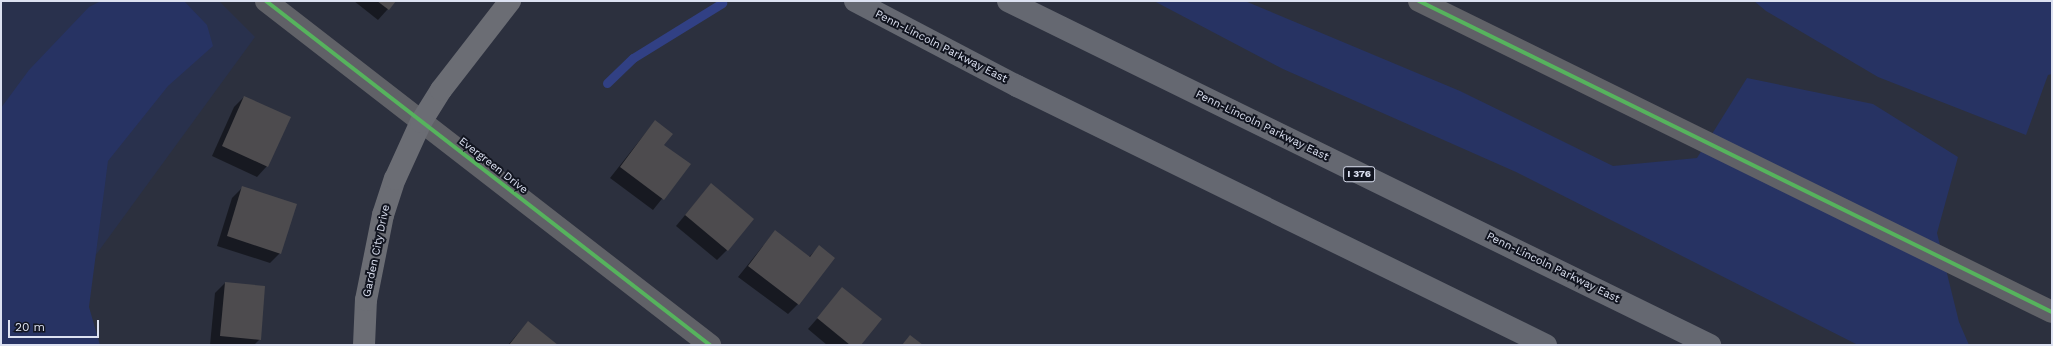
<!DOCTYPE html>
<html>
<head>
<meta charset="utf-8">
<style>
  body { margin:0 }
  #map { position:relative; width:2053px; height:346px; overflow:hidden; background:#2c303e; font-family:"Work Sans",sans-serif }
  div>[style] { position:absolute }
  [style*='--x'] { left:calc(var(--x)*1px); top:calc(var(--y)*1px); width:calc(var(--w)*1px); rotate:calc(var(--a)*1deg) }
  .built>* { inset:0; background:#29314d }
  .green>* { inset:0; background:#273363 }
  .shadow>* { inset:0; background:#0007 }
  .stream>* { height:9px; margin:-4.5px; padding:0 4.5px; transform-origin:4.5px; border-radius:4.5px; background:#314084 }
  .building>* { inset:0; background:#4d4b4e }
  .street>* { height:22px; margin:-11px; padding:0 11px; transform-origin:11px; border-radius:11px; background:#606167 }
  .secondary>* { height:22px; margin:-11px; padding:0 11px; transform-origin:11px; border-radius:11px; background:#6b6d74 }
  .highway>* { height:22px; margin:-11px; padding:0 11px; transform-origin:11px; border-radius:11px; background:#656871 }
  .cycleway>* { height:4px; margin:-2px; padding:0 2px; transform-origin:2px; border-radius:2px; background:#56b35d }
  span { translate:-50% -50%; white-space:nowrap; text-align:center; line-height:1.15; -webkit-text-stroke:4px #121520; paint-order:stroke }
  .shield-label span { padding:1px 3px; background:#121520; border:1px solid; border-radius:3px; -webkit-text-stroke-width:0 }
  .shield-label { font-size:10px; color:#dce1f1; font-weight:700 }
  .street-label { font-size:11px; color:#dce1f1 }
  .frame { position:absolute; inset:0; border:2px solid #dce1f1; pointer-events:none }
  .scale { position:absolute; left:8px; top:320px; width:91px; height:18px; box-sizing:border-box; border:2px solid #dce1f1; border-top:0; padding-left:5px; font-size:12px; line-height:14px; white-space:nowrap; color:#dce1f1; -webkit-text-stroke:3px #121520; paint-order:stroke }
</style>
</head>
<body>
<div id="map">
  <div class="built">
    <i style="clip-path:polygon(1px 1px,219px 1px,255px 37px,52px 315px,1px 306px)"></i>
  </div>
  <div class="green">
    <i style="clip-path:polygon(101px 1px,184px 1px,207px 25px,213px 46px,168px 86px,108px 161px,89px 307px,100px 345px,1px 345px,1px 108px,29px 70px,89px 7px)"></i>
    <i style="clip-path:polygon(1154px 1px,1245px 1px,1460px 91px,1613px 166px,1697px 158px,1747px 78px,1873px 104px,1958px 157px,1937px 233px,1959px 322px,1969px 345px,1858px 345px,1516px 172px,1283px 69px)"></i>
    <i style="clip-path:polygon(1754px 1px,2052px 1px,2052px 74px,2048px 75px,2026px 135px,1878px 77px,1766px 11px)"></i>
  </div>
  <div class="shadow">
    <i style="clip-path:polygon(354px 1px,395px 1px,378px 20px)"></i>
    <i style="clip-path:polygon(244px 97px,267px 166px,257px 177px,212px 156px,234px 107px)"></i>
    <i style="clip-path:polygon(655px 121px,663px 145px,689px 165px,653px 210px,610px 178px)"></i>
    <i style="clip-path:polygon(711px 184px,727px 250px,717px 260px,676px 226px)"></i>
    <i style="clip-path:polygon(243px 187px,280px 253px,270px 263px,217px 246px,232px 198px)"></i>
    <i style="clip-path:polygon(775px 231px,809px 257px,819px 247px,798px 304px,788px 314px,738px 277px)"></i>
    <i style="clip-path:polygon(225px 283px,260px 339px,254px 345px,210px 345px,215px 293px)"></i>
    <i style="clip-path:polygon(843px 289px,860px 345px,827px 345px,808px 329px)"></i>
    <i style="clip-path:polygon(528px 322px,557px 345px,508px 345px)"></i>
  </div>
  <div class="stream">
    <i style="--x:607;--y:83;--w:36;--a:-44"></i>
    <i style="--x:633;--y:58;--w:105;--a:-31.7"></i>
  </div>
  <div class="building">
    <i style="clip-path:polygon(377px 1px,396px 1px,389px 10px)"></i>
    <i style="clip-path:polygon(244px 96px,291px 117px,268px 167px,222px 146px)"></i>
    <i style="clip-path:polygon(655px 120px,673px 134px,664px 145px,691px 164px,664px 200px,620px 167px)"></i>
    <i style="clip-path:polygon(711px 183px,754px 219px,728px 251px,685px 215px)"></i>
    <i style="clip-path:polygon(242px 186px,297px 204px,281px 254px,227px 236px)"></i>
    <i style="clip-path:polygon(775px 230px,810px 257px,819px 245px,835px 258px,799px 305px,748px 266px)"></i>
    <i style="clip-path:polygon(225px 282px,265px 286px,261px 340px,220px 336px)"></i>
    <i style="clip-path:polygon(842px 287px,882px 319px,861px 345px,850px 345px,817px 318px)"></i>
    <i style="clip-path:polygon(528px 321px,558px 345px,509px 345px)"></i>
    <i style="clip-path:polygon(910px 335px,923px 345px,902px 345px)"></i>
  </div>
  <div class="street">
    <i style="--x:266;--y:1;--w:562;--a:37.77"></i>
    <i style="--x:1419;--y:1;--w:705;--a:26.17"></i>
  </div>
  <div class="secondary">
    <i style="--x:364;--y:345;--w:45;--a:-87.5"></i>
    <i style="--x:366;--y:300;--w:87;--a:-78.7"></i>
    <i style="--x:383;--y:215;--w:38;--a:-72"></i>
    <i style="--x:395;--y:179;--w:63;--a:-65.5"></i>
    <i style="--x:421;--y:122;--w:38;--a:-58"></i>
    <i style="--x:441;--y:90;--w:113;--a:-52.2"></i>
  </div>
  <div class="highway">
    <i style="--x:855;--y:1;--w:183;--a:27.7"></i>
    <i style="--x:1017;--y:86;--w:589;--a:26.09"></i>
    <i style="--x:1008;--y:1;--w:782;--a:26.11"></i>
  </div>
  <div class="cycleway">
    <i style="--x:266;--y:1;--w:562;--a:37.77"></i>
    <i style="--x:1419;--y:1;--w:705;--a:26.17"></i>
  </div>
  <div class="shield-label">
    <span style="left:1359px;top:174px">I 376</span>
  </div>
  <div class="street-label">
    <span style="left:941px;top:47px;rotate:27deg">Penn-Lincoln Parkway East</span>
    <span style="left:1262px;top:126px;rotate:26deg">Penn-Lincoln Parkway East</span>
    <span style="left:493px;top:166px;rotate:38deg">Evergreen Drive</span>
    <span style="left:377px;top:251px;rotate:-78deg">Garden City Drive</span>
    <span style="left:1553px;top:268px;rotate:26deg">Penn-Lincoln Parkway East</span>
  </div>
  <div class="frame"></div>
  <div class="scale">20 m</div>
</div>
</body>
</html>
